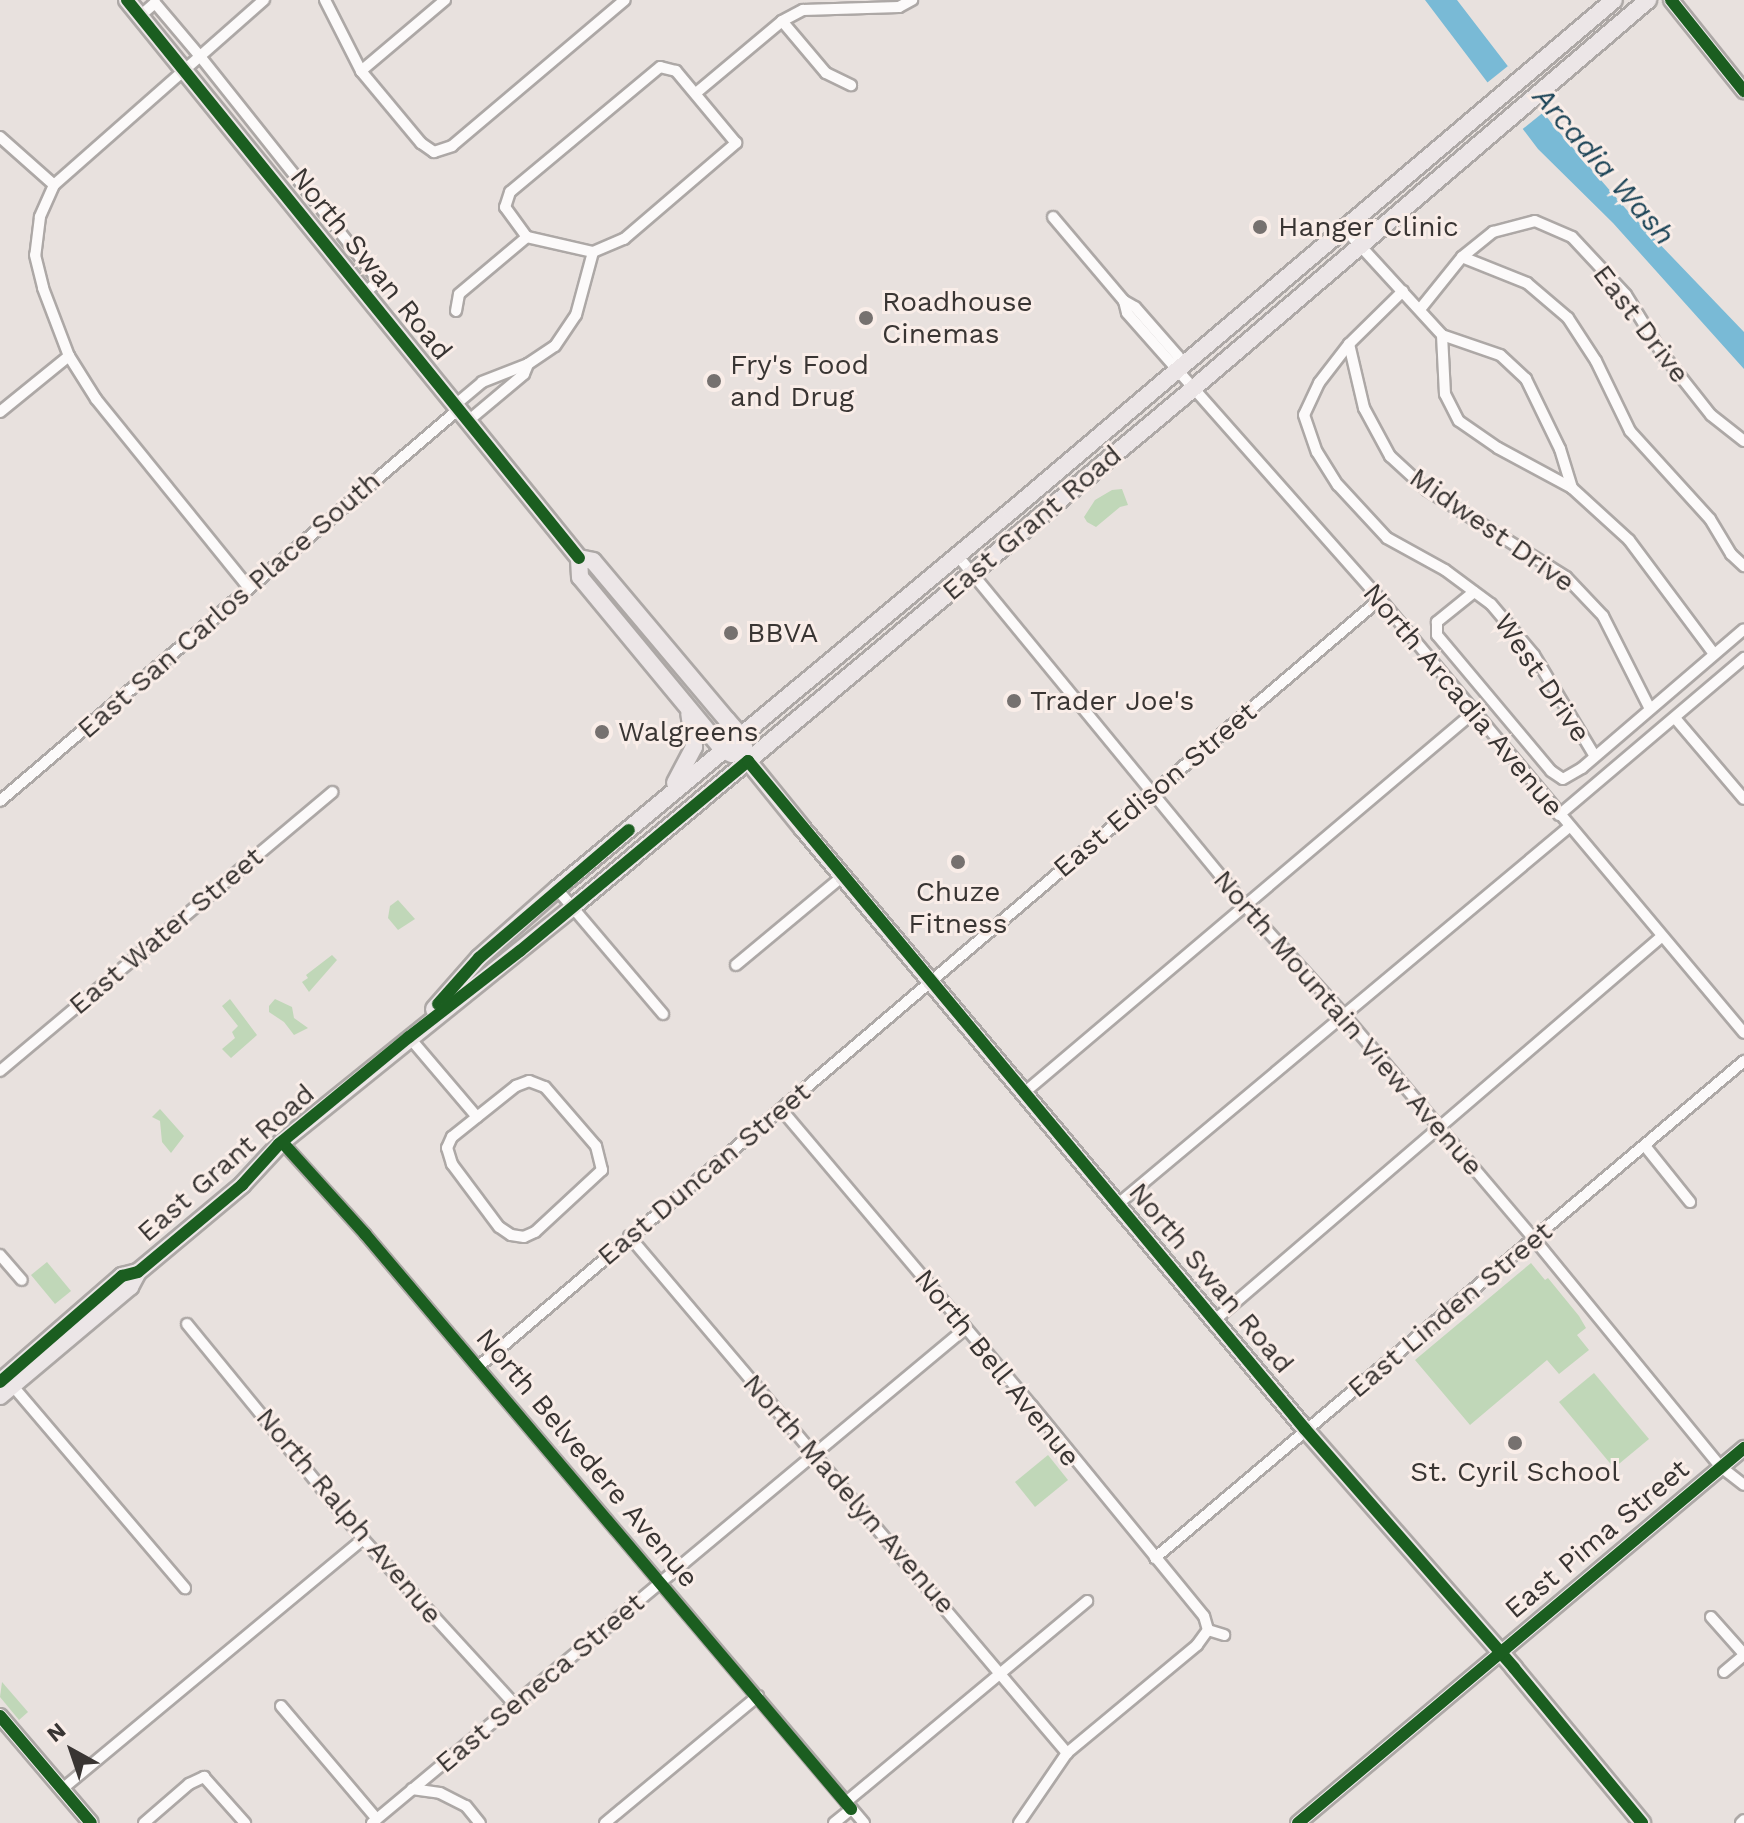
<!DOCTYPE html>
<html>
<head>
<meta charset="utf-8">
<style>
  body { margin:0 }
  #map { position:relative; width:1744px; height:1823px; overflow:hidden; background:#e8e1de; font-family:"Work Sans",sans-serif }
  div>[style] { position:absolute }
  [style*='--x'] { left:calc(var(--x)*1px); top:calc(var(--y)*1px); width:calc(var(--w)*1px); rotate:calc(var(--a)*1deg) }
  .green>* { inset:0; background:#c0d7b8 }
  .water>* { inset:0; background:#79bad6 }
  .pier>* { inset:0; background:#e8e1de }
  .roads { filter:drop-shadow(2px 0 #ada8a6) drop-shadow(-2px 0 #ada8a6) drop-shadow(0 2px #ada8a6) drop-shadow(0 -2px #ada8a6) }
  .street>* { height:10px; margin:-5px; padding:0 5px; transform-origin:5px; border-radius:5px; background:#fcfafa }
  .secondary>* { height:14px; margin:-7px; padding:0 7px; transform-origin:7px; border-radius:7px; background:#f4f0f1 }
  .primary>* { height:16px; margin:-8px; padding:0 8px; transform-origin:8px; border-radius:8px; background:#ece6e7 }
  .cycleway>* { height:12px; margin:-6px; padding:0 6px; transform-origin:6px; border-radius:6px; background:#1b5e20 }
  .dots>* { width:22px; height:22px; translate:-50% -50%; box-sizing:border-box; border:4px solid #f9ede8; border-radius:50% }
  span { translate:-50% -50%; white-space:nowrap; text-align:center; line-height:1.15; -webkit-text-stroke:6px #f9ede8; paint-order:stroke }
  .poi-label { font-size:28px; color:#393533 }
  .left { translate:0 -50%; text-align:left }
  .street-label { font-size:28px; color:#393533 }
  .water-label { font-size:30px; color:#1d4558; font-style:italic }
  .north { position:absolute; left:32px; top:1711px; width:80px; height:80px; -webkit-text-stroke:6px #f9ede8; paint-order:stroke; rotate:320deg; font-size:22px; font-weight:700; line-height:32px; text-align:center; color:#393533 }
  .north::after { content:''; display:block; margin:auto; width:28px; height:36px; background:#393533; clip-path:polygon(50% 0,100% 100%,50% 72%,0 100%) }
</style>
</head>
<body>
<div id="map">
  <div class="green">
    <i style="clip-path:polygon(1122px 489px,1128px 505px,1120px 507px,1096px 527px,1087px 522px,1084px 517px,1095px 500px,1112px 490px)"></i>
    <i style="clip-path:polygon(398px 900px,415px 919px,398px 930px,388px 918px,390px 906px)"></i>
    <i style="clip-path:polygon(332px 955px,337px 960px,309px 992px,302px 982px,308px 978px,306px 975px)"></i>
    <i style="clip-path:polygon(230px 999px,257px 1035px,231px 1058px,222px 1049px,235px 1038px,232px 1032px,238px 1026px,222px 1006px)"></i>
    <i style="clip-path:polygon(275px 999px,292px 1007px,294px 1018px,308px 1028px,294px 1035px,284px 1022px,269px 1012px,269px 1006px)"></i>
    <i style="clip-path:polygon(160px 1109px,184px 1136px,171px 1153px,162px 1142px,160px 1121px,152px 1117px)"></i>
    <i style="clip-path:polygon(47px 1262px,71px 1291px,55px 1304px,31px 1275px)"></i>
    <i style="clip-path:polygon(1531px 1263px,1545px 1280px,1548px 1278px,1579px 1316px,1586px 1328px,1577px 1335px,1589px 1350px,1559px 1374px,1547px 1360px,1470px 1425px,1415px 1360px)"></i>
    <i style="clip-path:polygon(1594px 1373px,1649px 1439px,1614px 1468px,1559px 1402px)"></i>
    <i style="clip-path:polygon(1048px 1455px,1068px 1480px,1035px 1507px,1015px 1482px)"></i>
    <i style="clip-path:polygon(2px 1682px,28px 1712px,19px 1720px,0 1697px)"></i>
  </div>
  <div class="water">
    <i style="clip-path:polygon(1425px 0,1457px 0,1553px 125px,1626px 209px,1744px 332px,1744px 369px,1613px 223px,1538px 149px)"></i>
  </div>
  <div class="pier">
    <i style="clip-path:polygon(1508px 66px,1545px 111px,1519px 132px,1483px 86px)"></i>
  </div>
  <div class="roads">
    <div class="street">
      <i style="--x:325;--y:0;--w:80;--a:63.1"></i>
      <i style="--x:361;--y:71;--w:94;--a:50.2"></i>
      <i style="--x:421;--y:143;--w:16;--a:35"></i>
      <i style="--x:140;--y:16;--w:20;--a:-41"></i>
      <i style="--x:155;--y:3;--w:68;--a:49.8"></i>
      <i style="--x:199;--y:55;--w:289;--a:51.5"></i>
      <i style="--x:379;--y:281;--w:19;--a:141"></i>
      <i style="--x:782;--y:21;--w:68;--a:49.8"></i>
      <i style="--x:826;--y:73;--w:28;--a:26"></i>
      <i style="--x:361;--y:71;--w:110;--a:-40.2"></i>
      <i style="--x:696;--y:93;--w:112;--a:-39.9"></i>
      <i style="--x:782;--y:21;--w:24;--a:-28"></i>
      <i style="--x:803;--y:10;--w:96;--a:-1.8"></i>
      <i style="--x:899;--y:7;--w:15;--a:-28"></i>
      <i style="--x:0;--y:137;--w:72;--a:41.6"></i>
      <i style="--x:54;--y:185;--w:35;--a:114"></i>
      <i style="--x:40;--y:217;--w:38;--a:97"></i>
      <i style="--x:35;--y:255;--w:34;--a:76"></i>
      <i style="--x:43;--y:288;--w:73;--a:69.1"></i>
      <i style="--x:69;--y:356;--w:51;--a:57.9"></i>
      <i style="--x:96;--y:399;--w:243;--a:51"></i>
      <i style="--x:434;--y:152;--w:19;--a:-18"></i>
      <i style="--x:452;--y:146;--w:226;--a:-40.2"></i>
      <i style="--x:54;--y:185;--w:280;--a:-41.4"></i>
      <i style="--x:1053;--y:217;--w:110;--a:49.8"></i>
      <i style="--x:1344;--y:228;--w:145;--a:47.5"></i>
      <i style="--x:1462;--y:257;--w:70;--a:21.8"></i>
      <i style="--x:1527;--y:283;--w:54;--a:40.5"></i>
      <i style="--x:1568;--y:318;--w:51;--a:56.9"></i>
      <i style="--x:1596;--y:361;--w:78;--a:64.1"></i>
      <i style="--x:1630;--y:431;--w:119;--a:47.7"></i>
      <i style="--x:1710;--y:519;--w:41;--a:59"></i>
      <i style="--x:1731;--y:554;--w:18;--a:43"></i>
      <i style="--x:1403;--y:291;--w:76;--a:135.5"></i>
      <i style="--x:1349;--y:344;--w:49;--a:127.6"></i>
      <i style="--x:1319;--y:383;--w:35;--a:115"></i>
      <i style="--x:1304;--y:415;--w:39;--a:71"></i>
      <i style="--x:1317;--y:452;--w:39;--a:58"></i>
      <i style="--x:1338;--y:485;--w:72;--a:47.2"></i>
      <i style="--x:1387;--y:538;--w:66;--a:28.9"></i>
      <i style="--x:1445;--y:570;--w:57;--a:36.5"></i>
      <i style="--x:1491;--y:604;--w:67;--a:49.9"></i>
      <i style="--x:1534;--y:655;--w:117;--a:59"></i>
      <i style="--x:1421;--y:308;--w:65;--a:-51.2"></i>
      <i style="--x:1462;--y:257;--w:40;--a:-39"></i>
      <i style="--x:1493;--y:232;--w:43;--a:-14.7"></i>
      <i style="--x:1535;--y:221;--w:40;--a:23.4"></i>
      <i style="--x:1572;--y:237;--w:79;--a:47"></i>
      <i style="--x:1626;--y:295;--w:68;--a:58.2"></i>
      <i style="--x:1662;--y:353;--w:79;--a:51.7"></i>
      <i style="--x:1711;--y:415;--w:42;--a:38.2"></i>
      <i style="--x:456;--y:311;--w:17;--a:-80"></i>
      <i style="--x:459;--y:294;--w:89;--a:-40"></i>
      <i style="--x:527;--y:237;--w:68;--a:12.8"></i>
      <i style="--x:1349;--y:344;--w:66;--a:76.8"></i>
      <i style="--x:1364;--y:408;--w:55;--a:61.6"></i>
      <i style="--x:1390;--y:456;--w:50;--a:42.6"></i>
      <i style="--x:1427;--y:490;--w:164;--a:32"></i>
      <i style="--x:1566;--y:577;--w:54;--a:46.5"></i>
      <i style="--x:1603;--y:616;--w:104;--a:63.2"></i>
      <i style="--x:1180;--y:369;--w:13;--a:-99"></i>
      <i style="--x:1178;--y:356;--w:65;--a:-131.3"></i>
      <i style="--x:1135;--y:307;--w:13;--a:-151"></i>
      <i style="--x:1124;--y:301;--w:12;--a:76"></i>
      <i style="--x:1127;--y:313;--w:382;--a:48.5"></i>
      <i style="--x:1380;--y:599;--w:566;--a:50.01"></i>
      <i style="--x:455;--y:405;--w:35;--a:-40"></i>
      <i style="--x:482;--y:382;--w:49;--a:-21.4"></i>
      <i style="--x:528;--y:364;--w:32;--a:-34"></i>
      <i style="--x:555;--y:346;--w:37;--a:-56"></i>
      <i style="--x:576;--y:315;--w:65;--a:-74.9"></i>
      <i style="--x:593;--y:252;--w:34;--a:-23"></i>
      <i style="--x:624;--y:239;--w:148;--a:-40.6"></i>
      <i style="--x:736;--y:143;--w:94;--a:-129.8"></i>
      <i style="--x:676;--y:71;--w:16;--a:-166"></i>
      <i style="--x:660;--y:67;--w:195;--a:140.2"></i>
      <i style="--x:510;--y:192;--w:16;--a:108"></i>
      <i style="--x:505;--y:207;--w:37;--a:54"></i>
      <i style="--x:0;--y:412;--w:89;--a:-39.1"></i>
      <i style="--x:468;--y:421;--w:73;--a:-40"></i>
      <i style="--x:524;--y:374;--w:11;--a:-68"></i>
      <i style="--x:1572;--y:488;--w:41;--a:-107.1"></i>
      <i style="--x:1560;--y:449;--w:78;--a:-115.9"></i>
      <i style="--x:1526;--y:379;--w:35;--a:-137"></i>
      <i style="--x:1500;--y:355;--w:61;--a:-161"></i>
      <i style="--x:1442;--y:335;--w:59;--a:87.1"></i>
      <i style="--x:1445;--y:394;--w:30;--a:63"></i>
      <i style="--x:1459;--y:421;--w:47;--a:34.7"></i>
      <i style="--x:1498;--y:448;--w:84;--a:28.4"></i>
      <i style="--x:1572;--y:488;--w:77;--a:42.4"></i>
      <i style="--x:1629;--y:540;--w:142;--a:53.3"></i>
      <i style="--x:957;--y:555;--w:453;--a:50.6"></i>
      <i style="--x:1244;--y:905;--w:149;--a:47.7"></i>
      <i style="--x:1344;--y:1015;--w:295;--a:49.7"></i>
      <i style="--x:1535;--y:1240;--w:293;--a:50.7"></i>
      <i style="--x:1721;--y:1467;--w:29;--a:38"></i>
      <i style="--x:1474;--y:592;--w:48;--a:141"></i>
      <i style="--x:1437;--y:622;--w:13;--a:90"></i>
      <i style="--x:1437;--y:635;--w:177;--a:50"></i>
      <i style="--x:1551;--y:771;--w:14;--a:34"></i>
      <i style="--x:1563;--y:779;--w:22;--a:-30"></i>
      <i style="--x:1582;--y:768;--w:213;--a:-40.6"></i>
      <i style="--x:1675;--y:718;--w:106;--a:49.6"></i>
      <i style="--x:0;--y:801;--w:604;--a:-40.5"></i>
      <i style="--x:1559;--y:815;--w:243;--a:-40.3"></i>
      <i style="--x:557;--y:889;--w:164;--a:49.7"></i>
      <i style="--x:736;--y:965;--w:139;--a:-39.8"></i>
      <i style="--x:409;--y:1037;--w:105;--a:49.6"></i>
      <i style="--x:0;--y:1071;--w:434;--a:-40"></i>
      <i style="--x:529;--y:1081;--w:17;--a:21"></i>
      <i style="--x:545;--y:1087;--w:78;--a:49.2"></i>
      <i style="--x:596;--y:1146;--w:25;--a:76"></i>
      <i style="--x:602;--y:1170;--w:91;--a:137.2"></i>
      <i style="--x:535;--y:1232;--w:12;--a:156"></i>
      <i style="--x:524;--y:1237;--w:13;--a:-171"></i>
      <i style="--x:511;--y:1235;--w:14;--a:-146"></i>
      <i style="--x:499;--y:1227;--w:79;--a:-126.7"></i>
      <i style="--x:452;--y:1164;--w:17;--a:-107"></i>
      <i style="--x:447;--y:1148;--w:12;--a:-66"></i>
      <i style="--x:452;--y:1137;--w:82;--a:-38.6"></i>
      <i style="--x:516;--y:1086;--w:14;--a:-21"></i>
      <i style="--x:1025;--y:1092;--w:588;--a:-40.24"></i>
      <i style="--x:781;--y:1109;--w:389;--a:49.8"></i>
      <i style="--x:1032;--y:1406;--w:271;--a:50.7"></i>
      <i style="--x:1204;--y:1616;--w:15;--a:74"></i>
      <i style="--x:282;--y:1142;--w:124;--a:47.9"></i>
      <i style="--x:365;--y:1234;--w:772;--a:49.73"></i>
      <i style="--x:1645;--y:1146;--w:72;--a:51.2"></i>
      <i style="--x:1118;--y:1204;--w:588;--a:-39.89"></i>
      <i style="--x:629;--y:1236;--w:678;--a:49.73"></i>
      <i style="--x:0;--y:1255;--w:33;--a:49"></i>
      <i style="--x:1216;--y:1319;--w:586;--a:-40.64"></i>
      <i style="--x:187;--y:1324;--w:278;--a:50.7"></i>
      <i style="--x:363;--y:1539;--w:224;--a:47.5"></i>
      <i style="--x:478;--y:1367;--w:1185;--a:-40.41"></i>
      <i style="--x:12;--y:1385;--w:267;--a:49.6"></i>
      <i style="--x:1155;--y:1558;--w:771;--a:-40.16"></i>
      <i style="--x:1711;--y:1617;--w:50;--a:48.3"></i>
      <i style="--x:1208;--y:1630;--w:17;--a:17"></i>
      <i style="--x:1724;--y:1672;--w:26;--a:-40"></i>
      <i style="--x:281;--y:1706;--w:148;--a:49.7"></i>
      <i style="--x:412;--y:1789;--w:28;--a:8"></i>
      <i style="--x:440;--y:1793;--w:29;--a:27"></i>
      <i style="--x:466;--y:1806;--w:22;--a:51"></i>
      <i style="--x:61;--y:1790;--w:393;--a:-39.7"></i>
      <i style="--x:846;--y:1802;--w:314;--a:-39.8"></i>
      <i style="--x:144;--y:1823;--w:60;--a:-40.9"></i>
      <i style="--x:189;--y:1784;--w:17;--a:-25"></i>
      <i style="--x:204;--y:1777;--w:62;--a:48.3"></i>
      <i style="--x:372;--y:1823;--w:773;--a:-39.81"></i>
      <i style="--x:605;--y:1823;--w:199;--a:-39.7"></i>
      <i style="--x:834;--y:1823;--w:22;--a:-39"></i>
      <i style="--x:1019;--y:1823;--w:85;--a:-55.6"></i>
      <i style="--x:1067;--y:1753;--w:169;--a:-39.7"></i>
      <i style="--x:1197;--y:1645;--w:19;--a:-54"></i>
      <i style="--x:1741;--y:1823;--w:4;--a:-45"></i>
    </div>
    <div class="secondary">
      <i style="--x:1671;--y:0;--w:117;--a:51.3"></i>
      <i style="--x:0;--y:1716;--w:140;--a:49.6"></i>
      <i style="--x:1298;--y:1823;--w:583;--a:-40.06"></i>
    </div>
    <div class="primary">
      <i style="--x:127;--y:0;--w:718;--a:50.99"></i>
      <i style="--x:579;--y:558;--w:19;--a:87"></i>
      <i style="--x:580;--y:577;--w:224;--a:50.4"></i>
      <i style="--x:723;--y:750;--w:10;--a:24"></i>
      <i style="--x:579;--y:558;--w:14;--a:12"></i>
      <i style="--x:593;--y:561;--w:208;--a:49.9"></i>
      <i style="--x:727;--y:720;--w:21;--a:49"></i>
      <i style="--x:741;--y:736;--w:26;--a:74"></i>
      <i style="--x:748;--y:761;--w:87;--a:51"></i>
      <i style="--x:803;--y:829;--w:782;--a:50.08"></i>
      <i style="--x:1305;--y:1429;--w:317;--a:48.8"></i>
      <i style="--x:1514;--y:1668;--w:201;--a:50.4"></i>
      <i style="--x:675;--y:783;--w:41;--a:-62.2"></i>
      <i style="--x:694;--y:747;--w:34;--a:-98"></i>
      <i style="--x:434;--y:1009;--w:68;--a:-48.6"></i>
      <i style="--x:479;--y:958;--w:104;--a:-41.5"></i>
      <i style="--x:557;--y:889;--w:591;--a:-39.78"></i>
      <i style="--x:1011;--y:511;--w:790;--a:-40.28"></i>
      <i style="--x:0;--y:1382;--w:162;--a:-41"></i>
      <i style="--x:122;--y:1276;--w:16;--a:-14"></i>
      <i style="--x:138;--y:1272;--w:136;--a:-39.9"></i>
      <i style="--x:242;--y:1185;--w:59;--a:-47.1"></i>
      <i style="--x:282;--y:1142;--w:374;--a:-38.9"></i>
      <i style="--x:573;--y:907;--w:794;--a:-39.89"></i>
      <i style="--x:1182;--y:398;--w:613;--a:-40.5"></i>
      <i style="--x:0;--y:1396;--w:170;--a:-40"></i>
      <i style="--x:130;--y:1287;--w:17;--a:-62"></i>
    </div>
  </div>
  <div class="cycleway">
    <i style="--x:127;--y:0;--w:718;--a:50.99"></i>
    <i style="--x:1671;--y:0;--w:117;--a:51.3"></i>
    <i style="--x:438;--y:1004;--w:62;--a:-48.3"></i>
    <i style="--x:479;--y:958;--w:197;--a:-40.5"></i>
    <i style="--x:282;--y:1142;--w:124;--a:47.9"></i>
    <i style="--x:365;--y:1234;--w:753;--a:49.79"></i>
    <i style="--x:0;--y:1382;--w:162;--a:-41"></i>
    <i style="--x:122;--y:1276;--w:16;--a:-14"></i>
    <i style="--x:138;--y:1272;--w:136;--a:-39.9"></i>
    <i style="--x:242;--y:1185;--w:55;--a:-47.9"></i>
    <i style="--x:279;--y:1144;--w:168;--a:-39.5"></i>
    <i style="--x:409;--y:1037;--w:140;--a:-37.8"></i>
    <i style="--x:520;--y:951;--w:297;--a:-39.8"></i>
    <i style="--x:748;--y:761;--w:870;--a:50.18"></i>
    <i style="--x:1305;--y:1429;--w:317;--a:48.8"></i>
    <i style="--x:1514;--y:1668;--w:201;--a:50.4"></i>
    <i style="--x:0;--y:1716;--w:140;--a:49.6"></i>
    <i style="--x:1298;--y:1823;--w:583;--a:-40.06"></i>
  </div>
  <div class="dots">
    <i style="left:1260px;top:227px;background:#76716f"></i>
    <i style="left:866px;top:318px;background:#76716f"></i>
    <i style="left:714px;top:381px;background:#76716f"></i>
    <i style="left:731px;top:633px;background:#76716f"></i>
    <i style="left:1014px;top:701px;background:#76716f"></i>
    <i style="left:602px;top:732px;background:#76716f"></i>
    <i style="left:958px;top:862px;background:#76716f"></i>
    <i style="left:1515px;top:1443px;background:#76716f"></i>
  </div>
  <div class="poi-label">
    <span class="left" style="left:1278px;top:227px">Hanger Clinic</span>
    <span class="left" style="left:882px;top:318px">Roadhouse<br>Cinemas</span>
    <span class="left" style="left:730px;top:381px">Fry's Food<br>and Drug</span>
    <span class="left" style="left:747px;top:633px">BBVA</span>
    <span class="left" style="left:1030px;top:701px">Trader Joe's</span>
    <span class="left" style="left:618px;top:732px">Walgreens</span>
    <span style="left:958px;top:908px">Chuze<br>Fitness</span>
    <span style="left:1515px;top:1472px">St. Cyril School</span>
  </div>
  <div class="street-label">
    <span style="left:371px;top:264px;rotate:51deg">North Swan Road</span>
    <span style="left:1641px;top:324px;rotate:53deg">East Drive</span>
    <span style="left:1032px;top:523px;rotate:-40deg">East Grant Road</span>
    <span style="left:1492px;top:530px;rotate:35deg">Midwest Drive</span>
    <span style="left:229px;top:605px;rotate:-41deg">East San Carlos Place South</span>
    <span style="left:1542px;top:678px;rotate:56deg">West Drive</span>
    <span style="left:1463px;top:700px;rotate:50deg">North Arcadia Avenue</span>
    <span style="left:1155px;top:790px;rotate:-40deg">East Edison Street</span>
    <span style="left:166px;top:931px;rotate:-40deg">East Water Street</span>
    <span style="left:1348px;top:1023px;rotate:49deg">North Mountain View Avenue</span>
    <span style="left:226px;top:1163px;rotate:-41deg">East Grant Road</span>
    <span style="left:704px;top:1174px;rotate:-40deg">East Duncan Street</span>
    <span style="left:1211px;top:1278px;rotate:50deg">North Swan Road</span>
    <span style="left:1450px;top:1310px;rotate:-40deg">East Linden Street</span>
    <span style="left:997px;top:1368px;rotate:51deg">North Bell Avenue</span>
    <span style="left:587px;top:1458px;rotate:50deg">North Belvedere Avenue</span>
    <span style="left:849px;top:1494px;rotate:49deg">North Madelyn Avenue</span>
    <span style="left:349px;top:1516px;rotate:50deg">North Ralph Avenue</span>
    <span style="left:1597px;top:1539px;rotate:-40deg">East Pima Street</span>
    <span style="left:540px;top:1683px;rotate:-40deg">East Seneca Street</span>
  </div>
  <div class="water-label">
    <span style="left:1604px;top:166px;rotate:49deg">Arcadia Wash</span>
  </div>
  <div class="north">N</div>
</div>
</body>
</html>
